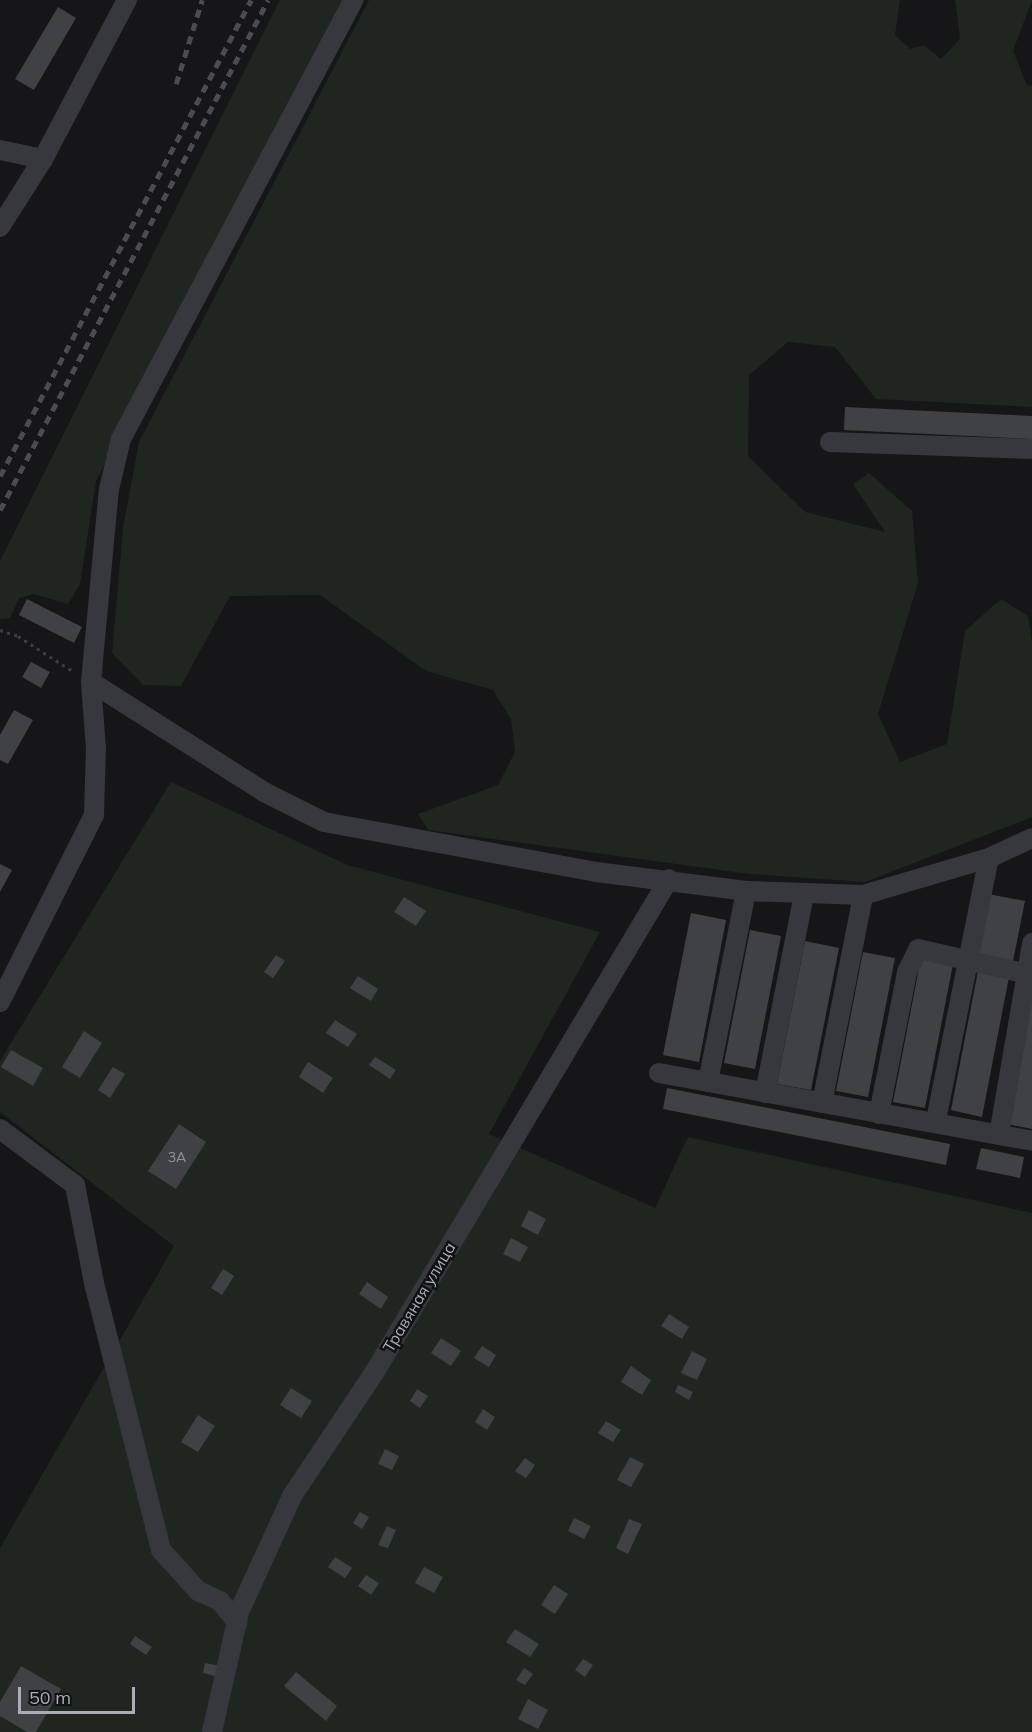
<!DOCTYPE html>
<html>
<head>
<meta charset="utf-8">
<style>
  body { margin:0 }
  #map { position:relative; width:1032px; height:1732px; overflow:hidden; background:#161618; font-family:Mulish,sans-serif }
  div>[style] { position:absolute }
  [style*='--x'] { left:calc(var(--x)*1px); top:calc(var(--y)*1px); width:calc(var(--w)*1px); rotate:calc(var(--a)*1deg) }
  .green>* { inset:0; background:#1e261f }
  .building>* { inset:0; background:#404145 }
  .path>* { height:3px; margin-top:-1.5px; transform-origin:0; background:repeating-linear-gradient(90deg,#3d3f44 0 3px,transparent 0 7.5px) }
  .minor>* { height:20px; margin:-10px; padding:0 10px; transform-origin:10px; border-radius:10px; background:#37383d }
  .rail>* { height:4.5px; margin-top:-2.25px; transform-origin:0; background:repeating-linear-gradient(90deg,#4a4c52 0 8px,transparent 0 14px) }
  span { translate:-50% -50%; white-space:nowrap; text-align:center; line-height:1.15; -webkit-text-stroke:5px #111113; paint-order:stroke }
  .number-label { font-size:14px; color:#8e929b }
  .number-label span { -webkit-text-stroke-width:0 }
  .street-label { font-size:16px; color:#a8adb8 }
  .scale { position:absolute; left:18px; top:1687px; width:117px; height:27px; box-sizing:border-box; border:3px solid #a8adb8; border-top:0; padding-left:8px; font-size:18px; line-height:21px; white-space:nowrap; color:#a8adb8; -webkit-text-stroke:4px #111113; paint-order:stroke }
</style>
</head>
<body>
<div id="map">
  <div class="green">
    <i style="clip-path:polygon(280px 0,342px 0,96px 481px,80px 584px,68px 604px,34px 594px,19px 598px,10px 618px,0 619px,0 561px)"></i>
    <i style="clip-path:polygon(369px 0,900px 0,895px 35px,910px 49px,924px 45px,941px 59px,960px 39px,955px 0,1032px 0,1013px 51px,1027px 85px,1032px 86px,1032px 407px,876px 399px,835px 347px,788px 342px,749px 375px,748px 456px,805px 512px,885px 532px,853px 484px,869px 473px,912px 511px,918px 583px,878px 714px,900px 762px,947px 744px,965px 631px,1001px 599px,1028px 616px,1032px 643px,1032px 817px,865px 882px,750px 874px,428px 830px,418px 814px,498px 785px,515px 752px,511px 719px,493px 690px,426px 671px,320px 595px,230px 596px,181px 686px,143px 685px,112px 653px,123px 528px,139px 442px)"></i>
    <i style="clip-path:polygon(171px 782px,347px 865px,600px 932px,489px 1134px,655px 1208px,688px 1137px,1032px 1213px,1032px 1732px,0 1732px,0 1548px,174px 1246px,0 1112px,0 1061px)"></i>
  </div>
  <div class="building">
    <i style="clip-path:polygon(58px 7px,76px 18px,34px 90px,15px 79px)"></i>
    <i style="clip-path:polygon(845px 407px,1032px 416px,1032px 439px,844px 430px)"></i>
    <i style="clip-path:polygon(27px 599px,82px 627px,74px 643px,19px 615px)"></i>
    <i style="clip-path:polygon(31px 662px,50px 672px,41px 688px,22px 677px)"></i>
    <i style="clip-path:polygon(14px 710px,33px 720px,8px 764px,0 760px,0 735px)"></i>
    <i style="clip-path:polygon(0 864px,12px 870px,0 892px)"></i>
    <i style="clip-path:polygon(988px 894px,1025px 901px,1013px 961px,976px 953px)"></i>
    <i style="clip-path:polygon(404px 897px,426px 911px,416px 926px,394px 912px)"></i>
    <i style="clip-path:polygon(691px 913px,726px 920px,699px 1062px,663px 1055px)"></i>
    <i style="clip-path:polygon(750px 930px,781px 936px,755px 1069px,724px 1063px)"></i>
    <i style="clip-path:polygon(805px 941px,839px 948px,811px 1090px,777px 1084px)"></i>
    <i style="clip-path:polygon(863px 952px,895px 958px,868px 1097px,836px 1091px)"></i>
    <i style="clip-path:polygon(276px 955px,285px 961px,273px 978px,264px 972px)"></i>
    <i style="clip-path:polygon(921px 958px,953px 964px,925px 1108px,893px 1102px)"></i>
    <i style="clip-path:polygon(978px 971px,1009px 977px,982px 1117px,951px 1110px)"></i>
    <i style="clip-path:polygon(358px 976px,378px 989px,371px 1001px,350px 988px)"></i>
    <i style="clip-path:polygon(1031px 1002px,1032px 1002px,1032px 1129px,1007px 1124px)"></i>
    <i style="clip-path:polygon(335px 1020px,357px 1034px,348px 1047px,326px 1033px)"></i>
    <i style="clip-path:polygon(84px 1031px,102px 1043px,80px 1078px,62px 1067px)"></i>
    <i style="clip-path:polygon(11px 1050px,43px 1068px,33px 1086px,1px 1067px)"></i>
    <i style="clip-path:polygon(375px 1057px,396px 1070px,390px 1079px,369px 1065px)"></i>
    <i style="clip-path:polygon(308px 1062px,333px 1078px,323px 1093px,299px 1077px)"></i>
    <i style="clip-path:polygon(113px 1067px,125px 1074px,110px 1098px,98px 1090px)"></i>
    <i style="clip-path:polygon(667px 1088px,950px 1144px,946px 1165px,663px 1109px)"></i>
    <i style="clip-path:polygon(179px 1124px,206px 1142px,176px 1189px,148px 1171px)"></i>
    <i style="clip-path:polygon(981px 1148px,1024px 1157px,1020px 1178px,976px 1169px)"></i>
    <i style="clip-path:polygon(529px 1210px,546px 1219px,538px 1235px,521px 1226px)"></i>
    <i style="clip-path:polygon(511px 1238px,528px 1247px,520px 1262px,503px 1254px)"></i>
    <i style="clip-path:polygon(223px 1269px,234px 1276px,222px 1295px,211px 1288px)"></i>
    <i style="clip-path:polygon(367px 1282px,388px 1297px,381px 1309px,359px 1294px)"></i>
    <i style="clip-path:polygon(669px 1314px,689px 1327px,682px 1339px,661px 1326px)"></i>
    <i style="clip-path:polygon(441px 1338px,461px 1351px,451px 1366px,431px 1353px)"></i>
    <i style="clip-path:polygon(482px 1346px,496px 1355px,489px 1367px,474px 1358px)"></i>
    <i style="clip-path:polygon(692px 1351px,707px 1359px,697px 1380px,681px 1373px)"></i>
    <i style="clip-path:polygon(631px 1366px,651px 1380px,642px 1395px,621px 1382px)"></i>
    <i style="clip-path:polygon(678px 1385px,693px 1392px,689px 1400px,675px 1392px)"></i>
    <i style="clip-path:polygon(291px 1388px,312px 1401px,301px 1418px,280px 1405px)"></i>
    <i style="clip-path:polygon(417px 1389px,428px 1396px,420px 1408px,410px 1401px)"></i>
    <i style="clip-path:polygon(483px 1409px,495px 1417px,487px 1430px,475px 1422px)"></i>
    <i style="clip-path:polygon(198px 1415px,215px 1426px,198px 1452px,181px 1442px)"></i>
    <i style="clip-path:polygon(606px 1421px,621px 1430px,613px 1442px,598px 1433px)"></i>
    <i style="clip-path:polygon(385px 1449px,399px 1456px,392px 1470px,378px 1464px)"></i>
    <i style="clip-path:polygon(630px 1457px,644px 1464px,631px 1487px,617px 1480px)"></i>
    <i style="clip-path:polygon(525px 1458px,535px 1465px,526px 1478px,515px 1471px)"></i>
    <i style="clip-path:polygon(360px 1512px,369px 1517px,362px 1529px,353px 1523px)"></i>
    <i style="clip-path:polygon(574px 1518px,591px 1526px,584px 1539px,568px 1531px)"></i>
    <i style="clip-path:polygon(629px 1519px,642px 1524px,628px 1554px,616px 1548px)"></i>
    <i style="clip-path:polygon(387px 1526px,396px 1530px,388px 1548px,378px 1545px)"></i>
    <i style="clip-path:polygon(335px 1557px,352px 1568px,345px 1578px,328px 1567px)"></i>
    <i style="clip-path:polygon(424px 1567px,443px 1577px,434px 1593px,415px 1583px)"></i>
    <i style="clip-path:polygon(366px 1575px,379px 1583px,371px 1595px,358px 1586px)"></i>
    <i style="clip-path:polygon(554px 1585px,568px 1594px,555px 1614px,541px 1605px)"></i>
    <i style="clip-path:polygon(515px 1629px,539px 1644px,530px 1657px,506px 1642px)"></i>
    <i style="clip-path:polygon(135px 1636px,152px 1647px,146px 1655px,130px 1644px)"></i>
    <i style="clip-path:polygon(583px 1659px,593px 1665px,585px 1677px,575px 1670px)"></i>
    <i style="clip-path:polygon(205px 1663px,221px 1666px,219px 1677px,203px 1673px)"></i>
    <i style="clip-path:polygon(21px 1666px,61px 1689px,36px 1732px,27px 1732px,0 1716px,0 1702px)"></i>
    <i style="clip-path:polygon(524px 1668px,533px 1674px,525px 1685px,516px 1680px)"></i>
    <i style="clip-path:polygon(296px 1672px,337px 1706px,326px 1721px,284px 1686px)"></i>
    <i style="clip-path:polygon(528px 1699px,548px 1710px,538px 1729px,518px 1719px)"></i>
  </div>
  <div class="path">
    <i style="--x:0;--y:630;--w:19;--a:18"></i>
    <i style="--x:18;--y:636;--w:67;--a:32.7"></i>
  </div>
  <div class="minor">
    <i style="--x:0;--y:150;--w:44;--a:11.8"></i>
    <i style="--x:0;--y:227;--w:80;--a:-57.7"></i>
    <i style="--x:43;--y:159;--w:180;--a:-62.2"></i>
    <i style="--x:830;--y:442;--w:202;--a:2"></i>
    <i style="--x:91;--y:682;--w:205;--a:32.4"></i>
    <i style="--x:264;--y:792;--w:67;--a:26.6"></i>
    <i style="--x:324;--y:822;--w:277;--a:10.4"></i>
    <i style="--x:596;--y:872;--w:151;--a:7.2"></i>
    <i style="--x:746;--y:891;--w:117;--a:2"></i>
    <i style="--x:863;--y:895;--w:131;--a:-16.4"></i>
    <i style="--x:989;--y:858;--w:47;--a:-24.9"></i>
    <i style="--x:0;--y:1002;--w:209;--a:-63.3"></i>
    <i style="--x:94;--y:815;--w:66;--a:-88.3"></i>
    <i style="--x:96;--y:749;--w:67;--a:-94.3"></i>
    <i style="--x:91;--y:682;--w:194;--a:-84.7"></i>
    <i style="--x:109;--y:489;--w:51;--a:-76.5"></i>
    <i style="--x:121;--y:439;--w:497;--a:-62.1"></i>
    <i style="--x:659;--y:1073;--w:379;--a:10.3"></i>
    <i style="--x:708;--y:1082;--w:195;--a:-78.7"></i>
    <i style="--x:765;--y:1093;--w:203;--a:-78.9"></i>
    <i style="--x:822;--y:1103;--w:212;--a:-78.8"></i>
    <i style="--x:879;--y:1114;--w:145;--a:-78.8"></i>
    <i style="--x:907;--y:972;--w:25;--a:-64"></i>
    <i style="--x:918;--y:949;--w:117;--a:12.8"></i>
    <i style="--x:936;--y:1120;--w:267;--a:-78.6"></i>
    <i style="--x:0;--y:1129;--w:94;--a:36.7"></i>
    <i style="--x:75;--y:1185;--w:100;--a:79"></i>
    <i style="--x:94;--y:1283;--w:275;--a:75.9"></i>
    <i style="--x:161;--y:1550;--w:55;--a:47.9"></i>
    <i style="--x:198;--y:1591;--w:24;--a:24"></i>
    <i style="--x:220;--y:1601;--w:28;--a:51"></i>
    <i style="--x:999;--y:1135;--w:195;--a:-80.2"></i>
    <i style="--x:212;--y:1732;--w:123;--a:-77.3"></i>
    <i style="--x:239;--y:1612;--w:128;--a:-65.4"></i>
    <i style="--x:292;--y:1496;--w:148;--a:-56.3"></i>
    <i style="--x:374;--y:1373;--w:575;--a:-59.16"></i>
  </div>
  <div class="rail">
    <i style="--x:176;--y:84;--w:88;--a:-72.8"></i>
    <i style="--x:0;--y:476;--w:538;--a:-62.2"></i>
    <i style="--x:0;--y:510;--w:576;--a:-62.28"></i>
  </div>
  <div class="number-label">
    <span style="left:177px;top:1157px">3А</span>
  </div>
  <div class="street-label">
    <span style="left:419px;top:1297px;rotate:-59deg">Травяная улица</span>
  </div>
  <div class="scale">50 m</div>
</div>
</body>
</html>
